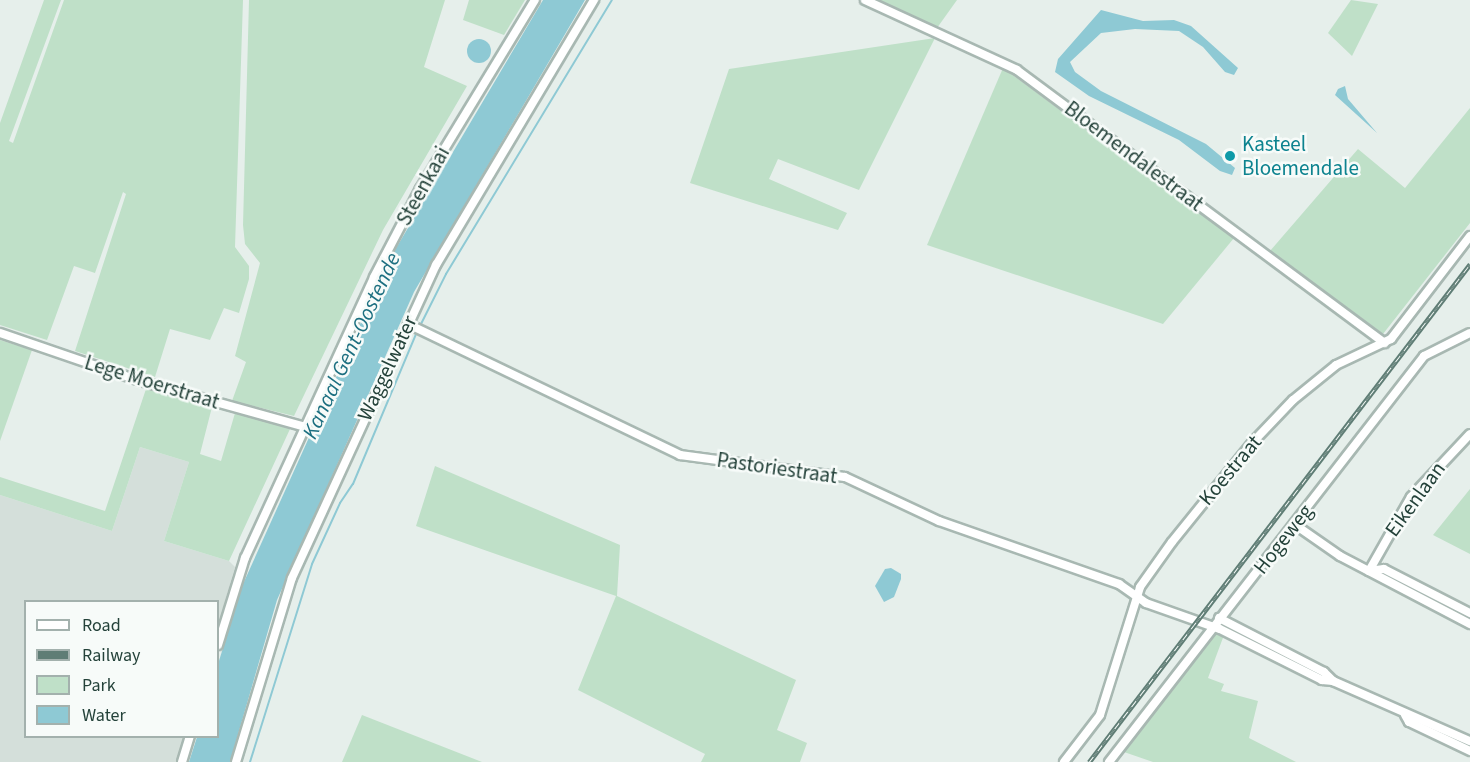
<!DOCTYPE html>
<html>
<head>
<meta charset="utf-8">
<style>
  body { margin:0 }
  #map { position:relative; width:1470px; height:762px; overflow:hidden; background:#e6efeb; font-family:"Source Sans 3",sans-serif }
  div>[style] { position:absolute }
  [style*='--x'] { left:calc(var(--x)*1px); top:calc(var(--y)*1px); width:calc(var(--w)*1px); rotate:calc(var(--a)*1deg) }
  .built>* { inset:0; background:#d4dfda }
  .green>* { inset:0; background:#bfe0c8 }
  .water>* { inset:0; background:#8ec9d4 }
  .round { border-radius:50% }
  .stream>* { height:2px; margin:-1px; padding:0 1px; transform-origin:1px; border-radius:1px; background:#8ec9d4 }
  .roads { filter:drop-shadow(2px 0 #a8b8b2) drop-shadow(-2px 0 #a8b8b2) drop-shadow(0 2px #a8b8b2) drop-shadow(0 -2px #a8b8b2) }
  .street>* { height:8px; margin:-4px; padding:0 4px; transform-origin:4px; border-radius:4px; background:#fff }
  .rail>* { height:4.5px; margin-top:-2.25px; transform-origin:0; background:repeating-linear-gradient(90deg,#f7fbf9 0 7px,#5f7d75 0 14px); box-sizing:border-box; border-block:2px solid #5f7d75 }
  .dots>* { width:16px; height:16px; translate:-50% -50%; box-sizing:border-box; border:3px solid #f7fbf9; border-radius:50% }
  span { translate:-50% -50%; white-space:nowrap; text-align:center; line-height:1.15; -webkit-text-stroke:5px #f7fbf9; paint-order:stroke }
  .culture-label { font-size:21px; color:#0d838f }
  .left { translate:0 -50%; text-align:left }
  .street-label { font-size:21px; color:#24423a }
  .water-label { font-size:22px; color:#1c6f80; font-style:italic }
  .legend { position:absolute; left:24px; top:600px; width:195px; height:138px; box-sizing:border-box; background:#f7fbf9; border:2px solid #a3b1ad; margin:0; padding:8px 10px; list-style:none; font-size:18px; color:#24423a }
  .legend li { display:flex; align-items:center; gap:12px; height:30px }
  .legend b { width:30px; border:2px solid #a3b1ad }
</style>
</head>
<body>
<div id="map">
  <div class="built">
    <i style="clip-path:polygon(140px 447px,189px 462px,164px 541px,229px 561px,235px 567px,218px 626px,218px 602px,26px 602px,26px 736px,185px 737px,177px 762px,0 762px,0 495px,112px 531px)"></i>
  </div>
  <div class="green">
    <i style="clip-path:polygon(44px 0,61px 0,9px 141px,13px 143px,64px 0,243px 0,235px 247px,249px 266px,249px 279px,239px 313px,224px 308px,210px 340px,170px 329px,155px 377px,75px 351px,126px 194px,123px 192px,95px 273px,74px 266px,47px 340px,0 325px,0 123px)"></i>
    <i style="clip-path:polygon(249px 0,445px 0,424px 67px,467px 86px,383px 230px,294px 416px,232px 401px,246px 362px,235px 356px,260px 263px,245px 244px,243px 225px)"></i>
    <i style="clip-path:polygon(469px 0,525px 0,504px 35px,463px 20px)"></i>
    <i style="clip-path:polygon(876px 0,957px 0,937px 28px)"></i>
    <i style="clip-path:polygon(1351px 0,1378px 4px,1352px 56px,1328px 33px)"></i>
    <i style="clip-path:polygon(935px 38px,859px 190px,778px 159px,769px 179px,847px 213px,838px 230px,690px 183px,729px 69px)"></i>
    <i style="clip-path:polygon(1003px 68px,1234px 238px,1163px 324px,927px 245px)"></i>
    <i style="clip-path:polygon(1470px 108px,1470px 223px,1383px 334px,1270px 251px,1358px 149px,1405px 188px)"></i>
    <i style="clip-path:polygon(0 340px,32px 350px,0 441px)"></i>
    <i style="clip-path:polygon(146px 389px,212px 407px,200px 454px,221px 461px,235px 413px,290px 429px,229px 561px,164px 541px,189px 462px,140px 447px,112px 531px,0 495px,0 477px,105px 511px)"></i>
    <i style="clip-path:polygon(435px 466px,620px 545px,617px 596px,796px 680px,777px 730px,807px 743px,800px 762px,701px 762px,705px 754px,578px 690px,616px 596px,416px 526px)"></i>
    <i style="clip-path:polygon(1470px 489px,1470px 554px,1433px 535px)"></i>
    <i style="clip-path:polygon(1216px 632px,1224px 635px,1208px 678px,1224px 684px,1221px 691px,1258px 701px,1249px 738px,1296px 762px,1153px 762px,1124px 752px)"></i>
    <i style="clip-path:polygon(362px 715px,482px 762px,342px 762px)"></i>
  </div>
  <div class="water">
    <i style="clip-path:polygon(543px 0,585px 0,414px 292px,277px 600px,230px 762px,189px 762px,197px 737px,218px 736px,218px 664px,243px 584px,389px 260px)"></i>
    <i style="clip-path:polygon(1101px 10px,1143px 21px,1174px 20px,1191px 26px,1238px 68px,1234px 75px,1225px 72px,1203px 47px,1179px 31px,1135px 29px,1101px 33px,1070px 62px,1075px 72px,1101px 91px,1206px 144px,1235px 168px,1232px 175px,1220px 171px,1179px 140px,1089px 96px,1055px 72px,1058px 59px)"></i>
    <i class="round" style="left:467px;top:39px;width:24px;height:24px"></i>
    <i style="clip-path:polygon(1345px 86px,1348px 99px,1377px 133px,1335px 95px,1338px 89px)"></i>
    <i style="clip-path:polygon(891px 568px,901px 574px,901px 579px,894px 597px,884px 602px,875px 586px,885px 569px)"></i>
  </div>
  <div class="stream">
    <i style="--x:927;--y:24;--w:57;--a:24.8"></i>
    <i style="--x:250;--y:762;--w:207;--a:-72.6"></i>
    <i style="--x:312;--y:564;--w:67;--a:-65.3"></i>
    <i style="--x:340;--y:503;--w:23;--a:-56"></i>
    <i style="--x:353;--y:484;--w:165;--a:-67.2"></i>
    <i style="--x:417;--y:332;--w:65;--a:-63.4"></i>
    <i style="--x:446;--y:274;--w:320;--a:-58.8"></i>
  </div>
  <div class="roads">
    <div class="street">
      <i style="--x:865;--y:0;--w:167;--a:24.7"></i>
      <i style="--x:1017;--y:70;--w:458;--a:36.6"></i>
      <i style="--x:408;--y:324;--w:302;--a:25.7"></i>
      <i style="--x:680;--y:455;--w:166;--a:7.6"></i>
      <i style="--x:845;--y:477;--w:104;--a:25.1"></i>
      <i style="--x:939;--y:521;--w:191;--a:19.3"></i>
      <i style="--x:1119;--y:584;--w:33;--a:35"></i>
      <i style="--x:1146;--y:603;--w:78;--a:19.4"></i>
      <i style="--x:1220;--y:629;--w:114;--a:26.6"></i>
      <i style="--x:1322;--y:680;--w:11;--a:5"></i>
      <i style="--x:0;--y:333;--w:148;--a:18.9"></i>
      <i style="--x:140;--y:381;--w:172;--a:15.5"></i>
      <i style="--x:1294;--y:524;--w:56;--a:34.8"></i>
      <i style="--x:1340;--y:556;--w:147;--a:27.6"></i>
      <i style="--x:1369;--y:571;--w:85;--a:-60.4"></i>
      <i style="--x:1411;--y:497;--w:86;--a:-46.9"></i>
      <i style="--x:1369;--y:571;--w:15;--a:-8"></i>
      <i style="--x:1384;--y:569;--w:97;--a:27.1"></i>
      <i style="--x:1219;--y:618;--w:118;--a:27.2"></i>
      <i style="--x:1324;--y:672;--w:13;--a:45"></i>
      <i style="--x:1333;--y:681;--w:150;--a:23.7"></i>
      <i style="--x:218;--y:645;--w:91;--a:-72.8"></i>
      <i style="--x:245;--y:558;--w:309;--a:-65.3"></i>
      <i style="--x:374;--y:277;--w:99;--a:-62.4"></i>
      <i style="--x:420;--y:189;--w:221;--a:-58.7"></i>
      <i style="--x:1405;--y:715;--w:8;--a:60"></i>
      <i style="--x:1409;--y:722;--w:68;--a:25.4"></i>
      <i style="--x:182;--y:762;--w:27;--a:-73"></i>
      <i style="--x:236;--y:762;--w:192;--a:-73.1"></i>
      <i style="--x:292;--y:578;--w:345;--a:-65.3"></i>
      <i style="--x:436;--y:265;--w:309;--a:-59.2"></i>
      <i style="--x:1064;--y:762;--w:59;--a:-52.5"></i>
      <i style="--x:1100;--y:715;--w:134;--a:-72.6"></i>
      <i style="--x:1140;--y:587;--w:55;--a:-54.6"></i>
      <i style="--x:1172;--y:542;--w:127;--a:-51.1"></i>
      <i style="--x:1252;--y:443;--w:59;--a:-46.4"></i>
      <i style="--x:1293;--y:400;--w:55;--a:-39.1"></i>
      <i style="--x:1336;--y:365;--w:61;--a:-25.3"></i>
      <i style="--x:1391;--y:339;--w:130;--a:-52.5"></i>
      <i style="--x:1109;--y:762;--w:514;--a:-52.19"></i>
      <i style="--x:1424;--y:356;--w:51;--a:-26.6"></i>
    </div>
  </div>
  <div class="rail">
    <i style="--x:1089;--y:762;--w:627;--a:-52.58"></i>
  </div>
  <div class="dots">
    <i style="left:1230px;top:156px;background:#0f9aa8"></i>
  </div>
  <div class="culture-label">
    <span class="left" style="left:1242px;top:156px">Kasteel<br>Bloemendale</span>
  </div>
  <div class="street-label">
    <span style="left:1134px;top:156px;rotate:37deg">Bloemendalestraat</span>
    <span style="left:423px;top:186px;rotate:-61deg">Steenkaai</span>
    <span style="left:387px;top:368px;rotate:-65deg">Waggelwater</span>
    <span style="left:152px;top:382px;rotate:17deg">Lege Moerstraat</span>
    <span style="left:777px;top:468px;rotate:8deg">Pastoriestraat</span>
    <span style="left:1230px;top:470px;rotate:-50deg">Koestraat</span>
    <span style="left:1415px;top:499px;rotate:-54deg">Eikenlaan</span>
    <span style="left:1283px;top:539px;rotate:-52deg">Hogeweg</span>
  </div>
  <div class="water-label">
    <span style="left:352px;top:346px;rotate:-65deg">Kanaal Gent-Oostende</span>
  </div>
  <ul class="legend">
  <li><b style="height:8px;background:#fff"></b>Road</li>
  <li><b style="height:8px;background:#5f7d75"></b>Railway</li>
  <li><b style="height:16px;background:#bfe0c8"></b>Park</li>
  <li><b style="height:16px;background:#8ec9d4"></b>Water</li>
  </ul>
</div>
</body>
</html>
